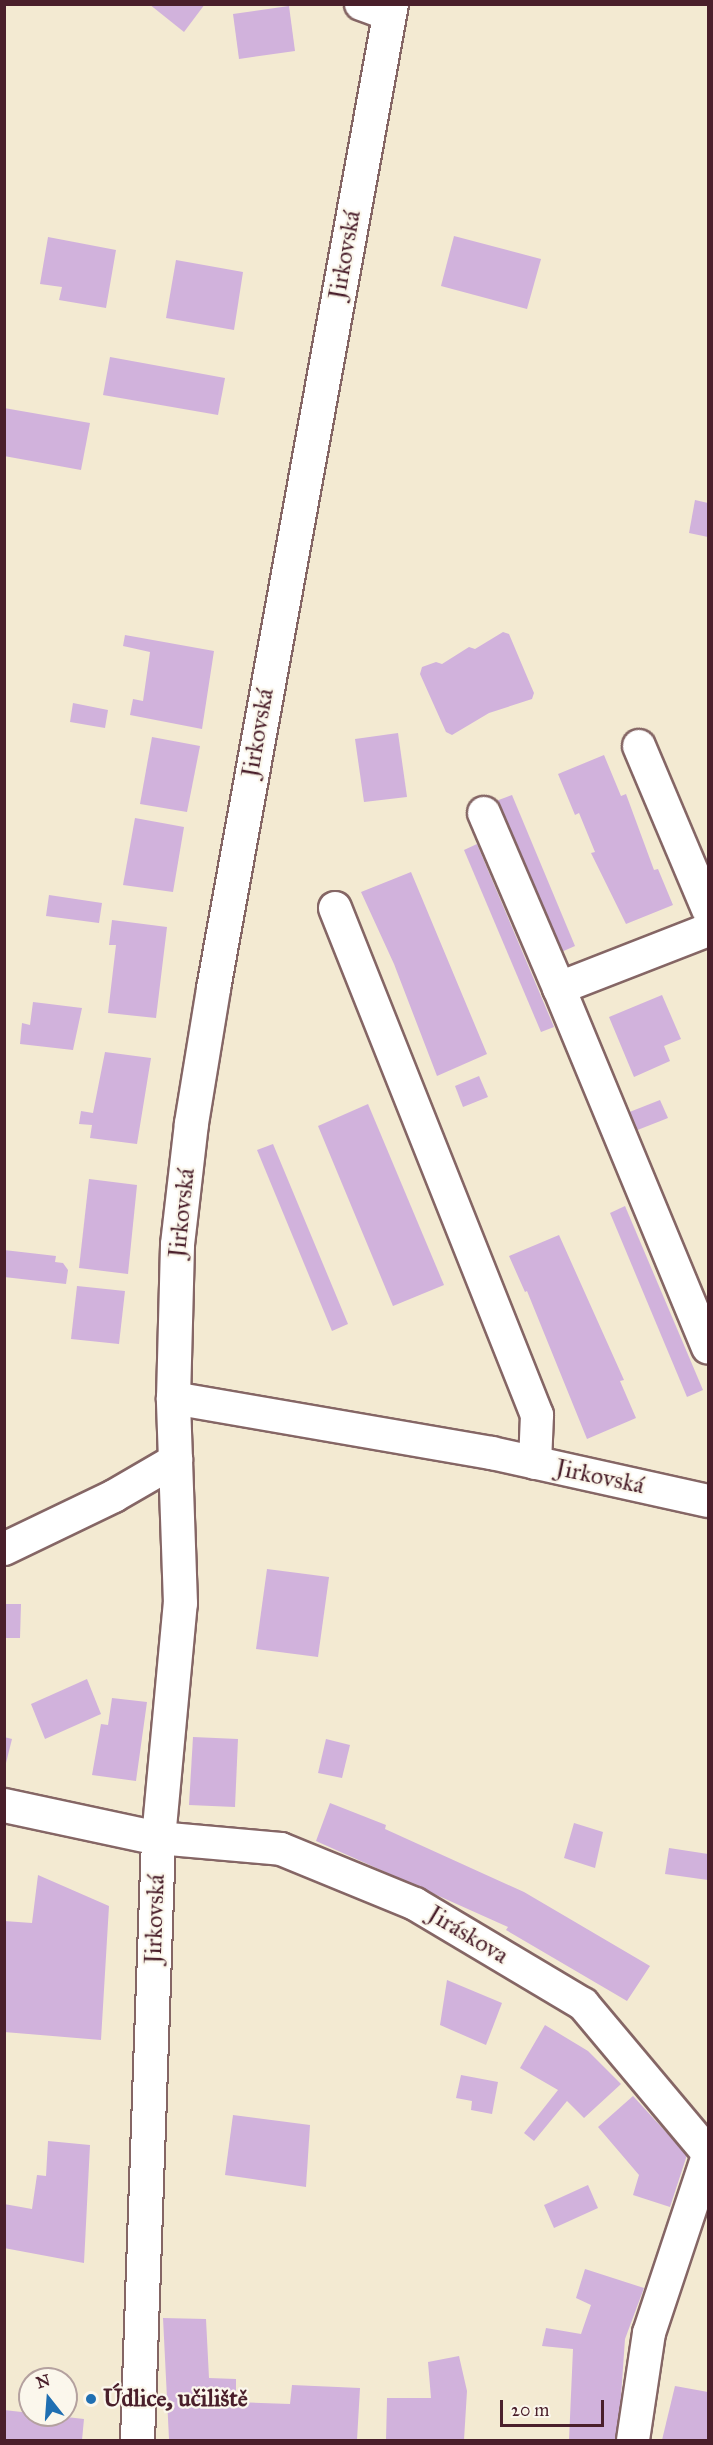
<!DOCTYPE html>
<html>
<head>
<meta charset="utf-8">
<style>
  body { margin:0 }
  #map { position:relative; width:713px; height:2445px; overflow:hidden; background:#f3ead2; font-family:"IM FELL Great Primer",serif }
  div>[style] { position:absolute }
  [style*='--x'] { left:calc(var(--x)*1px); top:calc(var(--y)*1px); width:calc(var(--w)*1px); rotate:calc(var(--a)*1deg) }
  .building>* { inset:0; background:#d1b2dc }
  .roads { filter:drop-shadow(2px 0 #856665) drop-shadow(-2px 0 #856665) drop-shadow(0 2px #856665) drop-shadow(0 -2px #856665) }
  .minor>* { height:32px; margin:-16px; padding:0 16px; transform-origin:16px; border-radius:16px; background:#fff }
  .tertiary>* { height:33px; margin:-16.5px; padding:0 16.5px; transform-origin:16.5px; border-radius:16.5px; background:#fff }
  .dots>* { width:16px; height:16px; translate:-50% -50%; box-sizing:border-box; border:3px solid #fbf7ec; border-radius:50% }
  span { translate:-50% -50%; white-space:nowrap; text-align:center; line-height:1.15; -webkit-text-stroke:4.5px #fbf7ec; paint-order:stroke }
  .street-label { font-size:24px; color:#4a1f2b }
  .poi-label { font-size:24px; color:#4a1f2b; font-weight:700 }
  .left { translate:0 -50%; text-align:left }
  .frame { position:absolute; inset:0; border:6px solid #4a1f2b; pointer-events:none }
  .north { position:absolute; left:18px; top:2367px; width:60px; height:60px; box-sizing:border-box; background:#fbf7ec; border:2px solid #b4a19f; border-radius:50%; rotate:343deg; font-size:16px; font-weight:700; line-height:24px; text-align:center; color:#4a1f2b }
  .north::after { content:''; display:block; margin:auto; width:21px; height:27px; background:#1f6fb2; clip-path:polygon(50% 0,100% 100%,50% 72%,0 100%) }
  .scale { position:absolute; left:500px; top:2400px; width:104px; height:27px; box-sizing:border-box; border:3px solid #4a1f2b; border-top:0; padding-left:8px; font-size:18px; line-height:21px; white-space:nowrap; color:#4a1f2b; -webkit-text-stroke:4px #fbf7ec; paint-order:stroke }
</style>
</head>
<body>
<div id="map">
  <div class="building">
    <i style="clip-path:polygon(149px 4px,205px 4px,184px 32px)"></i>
    <i style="clip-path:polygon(289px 6px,295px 51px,239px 59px,233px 14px)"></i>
    <i style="clip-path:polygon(454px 236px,541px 259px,527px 309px,441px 286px)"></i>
    <i style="clip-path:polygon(48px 237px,116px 250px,106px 308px,59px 300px,62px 287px,40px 284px)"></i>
    <i style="clip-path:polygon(176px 260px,243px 272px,234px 330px,166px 318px)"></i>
    <i style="clip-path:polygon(110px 357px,225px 378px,218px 415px,103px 395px)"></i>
    <i style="clip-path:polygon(4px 408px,90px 423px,81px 470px,4px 456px)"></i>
    <i style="clip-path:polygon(695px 500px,708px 503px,708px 537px,689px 533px)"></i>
    <i style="clip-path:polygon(503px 632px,509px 634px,525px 672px,534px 693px,532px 699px,489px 713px,452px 735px,446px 732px,420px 674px,422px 667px,436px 662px,442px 664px,469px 647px,475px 649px)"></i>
    <i style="clip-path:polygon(125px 635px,214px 651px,202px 729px,130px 715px,133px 699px,143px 701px,150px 652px,123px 646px)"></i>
    <i style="clip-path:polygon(73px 703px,108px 710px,105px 728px,70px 722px)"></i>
    <i style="clip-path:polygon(398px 733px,407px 797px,364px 802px,355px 739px)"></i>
    <i style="clip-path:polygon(152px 737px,200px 746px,187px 812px,140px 804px)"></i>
    <i style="clip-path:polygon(604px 755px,621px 796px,626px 794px,654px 870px,658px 869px,673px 905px,626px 924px,591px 853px,595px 852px,579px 813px,575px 815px,558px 774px)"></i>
    <i style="clip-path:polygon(512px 795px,575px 946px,559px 953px,496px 801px)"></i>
    <i style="clip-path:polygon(135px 818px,184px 827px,173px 892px,123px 885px)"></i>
    <i style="clip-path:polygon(477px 844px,554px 1027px,541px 1032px,464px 850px)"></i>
    <i style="clip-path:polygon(411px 872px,487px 1054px,437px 1076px,394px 964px,361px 892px)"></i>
    <i style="clip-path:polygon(49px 895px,102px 903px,99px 923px,46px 916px)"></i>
    <i style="clip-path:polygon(112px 920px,167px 927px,156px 1018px,108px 1013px,116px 945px,109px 945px)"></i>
    <i style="clip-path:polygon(662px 995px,681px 1039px,664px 1046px,670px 1061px,634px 1077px,609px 1017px)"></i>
    <i style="clip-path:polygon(33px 1002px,82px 1008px,73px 1050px,20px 1044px,22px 1023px,30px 1025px)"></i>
    <i style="clip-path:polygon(105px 1052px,151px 1058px,137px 1144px,90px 1138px,92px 1125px,79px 1124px,81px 1111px,93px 1113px)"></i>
    <i style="clip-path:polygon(479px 1076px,488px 1097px,463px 1107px,455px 1086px)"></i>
    <i style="clip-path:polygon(660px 1100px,668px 1118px,635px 1131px,627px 1113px)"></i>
    <i style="clip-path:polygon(368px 1104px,444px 1285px,393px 1306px,318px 1126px)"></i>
    <i style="clip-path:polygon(273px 1144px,348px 1324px,332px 1331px,257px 1150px)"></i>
    <i style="clip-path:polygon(89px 1179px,137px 1185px,128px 1274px,79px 1268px)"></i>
    <i style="clip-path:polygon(625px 1206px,703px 1390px,687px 1397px,610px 1213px)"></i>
    <i style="clip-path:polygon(559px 1235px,624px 1380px,620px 1381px,636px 1418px,587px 1439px,527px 1291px,525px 1292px,509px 1256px)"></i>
    <i style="clip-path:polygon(4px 1250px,56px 1256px,55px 1262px,63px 1263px,68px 1270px,66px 1284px,4px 1277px)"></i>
    <i style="clip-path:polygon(77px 1286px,125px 1291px,119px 1344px,71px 1339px)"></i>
    <i style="clip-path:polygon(267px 1569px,329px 1577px,318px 1657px,256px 1649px)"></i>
    <i style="clip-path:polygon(4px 1604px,21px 1604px,20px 1638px,4px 1638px)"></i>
    <i style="clip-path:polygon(87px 1679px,101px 1714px,45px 1739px,31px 1704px)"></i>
    <i style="clip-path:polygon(112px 1698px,147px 1702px,136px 1781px,92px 1775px,101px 1724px,108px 1725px)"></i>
    <i style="clip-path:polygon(4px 1737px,12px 1739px,5px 1767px,4px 1767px)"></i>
    <i style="clip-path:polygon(193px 1737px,238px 1739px,235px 1807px,189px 1805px)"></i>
    <i style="clip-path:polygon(326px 1739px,350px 1745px,342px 1778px,318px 1773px)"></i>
    <i style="clip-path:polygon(330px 1803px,386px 1825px,385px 1829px,524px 1892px,650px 1966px,627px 2001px,506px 1930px,508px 1927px,316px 1841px)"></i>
    <i style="clip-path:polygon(574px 1823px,603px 1832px,595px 1868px,564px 1858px)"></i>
    <i style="clip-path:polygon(669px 1848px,708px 1854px,708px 1880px,665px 1874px)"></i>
    <i style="clip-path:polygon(38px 1875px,109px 1906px,101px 2040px,4px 2032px,4px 1921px,32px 1923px)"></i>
    <i style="clip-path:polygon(447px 1980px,502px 2003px,486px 2045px,440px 2025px)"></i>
    <i style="clip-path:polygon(545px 2025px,588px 2051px,621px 2084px,584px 2118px,567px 2101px,534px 2141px,524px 2133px,558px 2090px,520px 2068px)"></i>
    <i style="clip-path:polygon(461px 2075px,498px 2082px,492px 2114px,471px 2110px,472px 2101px,456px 2098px)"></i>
    <i style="clip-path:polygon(633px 2096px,687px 2155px,670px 2207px,633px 2195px,639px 2175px,598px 2127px)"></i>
    <i style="clip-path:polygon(233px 2115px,310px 2125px,306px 2187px,225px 2175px)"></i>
    <i style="clip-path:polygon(48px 2141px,90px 2145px,84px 2263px,4px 2248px,4px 2204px,32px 2209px,37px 2175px,46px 2176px)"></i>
    <i style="clip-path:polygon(588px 2185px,598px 2208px,554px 2228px,544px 2205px)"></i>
    <i style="clip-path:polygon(585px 2269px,644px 2288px,625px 2339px,618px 2440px,569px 2440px,573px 2349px,542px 2346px,546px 2328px,581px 2334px,591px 2305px,576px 2298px)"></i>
    <i style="clip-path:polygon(163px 2318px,206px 2319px,209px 2378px,236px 2379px,236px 2402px,290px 2404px,292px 2385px,360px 2388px,357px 2440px,169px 2439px)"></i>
    <i style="clip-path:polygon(459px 2356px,467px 2391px,464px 2440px,386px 2440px,387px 2398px,431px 2398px,428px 2362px)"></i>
    <i style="clip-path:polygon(675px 2386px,708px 2392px,708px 2440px,662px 2440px)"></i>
    <i style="clip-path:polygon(4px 2410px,84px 2419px,82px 2440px,4px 2440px)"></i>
  </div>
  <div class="roads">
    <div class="minor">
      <i style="--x:361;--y:4;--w:30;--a:20"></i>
      <i style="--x:639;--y:746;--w:177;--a:67.1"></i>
      <i style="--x:484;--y:813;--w:190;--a:66.8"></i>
      <i style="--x:335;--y:908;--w:546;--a:68.28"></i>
      <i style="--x:537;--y:1415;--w:48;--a:92.4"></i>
      <i style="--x:708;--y:930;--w:160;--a:158.7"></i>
      <i style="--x:559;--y:988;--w:389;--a:67.5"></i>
      <i style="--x:173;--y:1398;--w:324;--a:9.8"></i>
      <i style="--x:492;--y:1453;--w:221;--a:12.5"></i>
      <i style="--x:4;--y:1549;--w:122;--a:-25.7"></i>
      <i style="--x:114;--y:1496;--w:72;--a:-30.1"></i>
      <i style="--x:158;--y:1838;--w:123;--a:5.1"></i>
      <i style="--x:281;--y:1849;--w:145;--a:22.3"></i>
      <i style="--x:415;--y:1904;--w:196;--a:30.8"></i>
      <i style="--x:583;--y:2004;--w:194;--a:50"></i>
      <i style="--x:633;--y:2440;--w:108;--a:-81.5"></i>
      <i style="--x:649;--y:2333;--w:187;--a:-71.6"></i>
    </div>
    <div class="tertiary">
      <i style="--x:4;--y:1805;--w:157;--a:12.1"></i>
      <i style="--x:137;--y:2440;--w:602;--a:-88"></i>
      <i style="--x:158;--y:1838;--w:236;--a:-84.7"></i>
      <i style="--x:180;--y:1603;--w:205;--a:-92"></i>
      <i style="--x:173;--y:1398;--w:154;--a:-88.5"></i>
      <i style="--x:177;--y:1244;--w:122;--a:-83.4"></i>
      <i style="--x:191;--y:1123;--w:137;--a:-80.7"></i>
      <i style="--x:213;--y:988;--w:1000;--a:-79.75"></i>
    </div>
  </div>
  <div class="dots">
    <i style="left:91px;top:2399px;background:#1f6fb2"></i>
  </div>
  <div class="street-label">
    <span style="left:345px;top:255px;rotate:-80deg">Jirkovská</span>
    <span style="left:258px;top:733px;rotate:-80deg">Jirkovská</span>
    <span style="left:182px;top:1213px;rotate:-84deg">Jirkovská</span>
    <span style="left:600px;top:1477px;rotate:12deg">Jirkovská</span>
    <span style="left:155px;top:1919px;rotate:-88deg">Jirkovská</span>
    <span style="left:468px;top:1935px;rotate:31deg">Jiráskova</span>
  </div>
  <div class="poi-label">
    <span class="left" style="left:103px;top:2399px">Údlice, učiliště</span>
  </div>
  <div class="frame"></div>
  <div class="north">N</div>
  <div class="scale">20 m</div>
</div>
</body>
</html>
